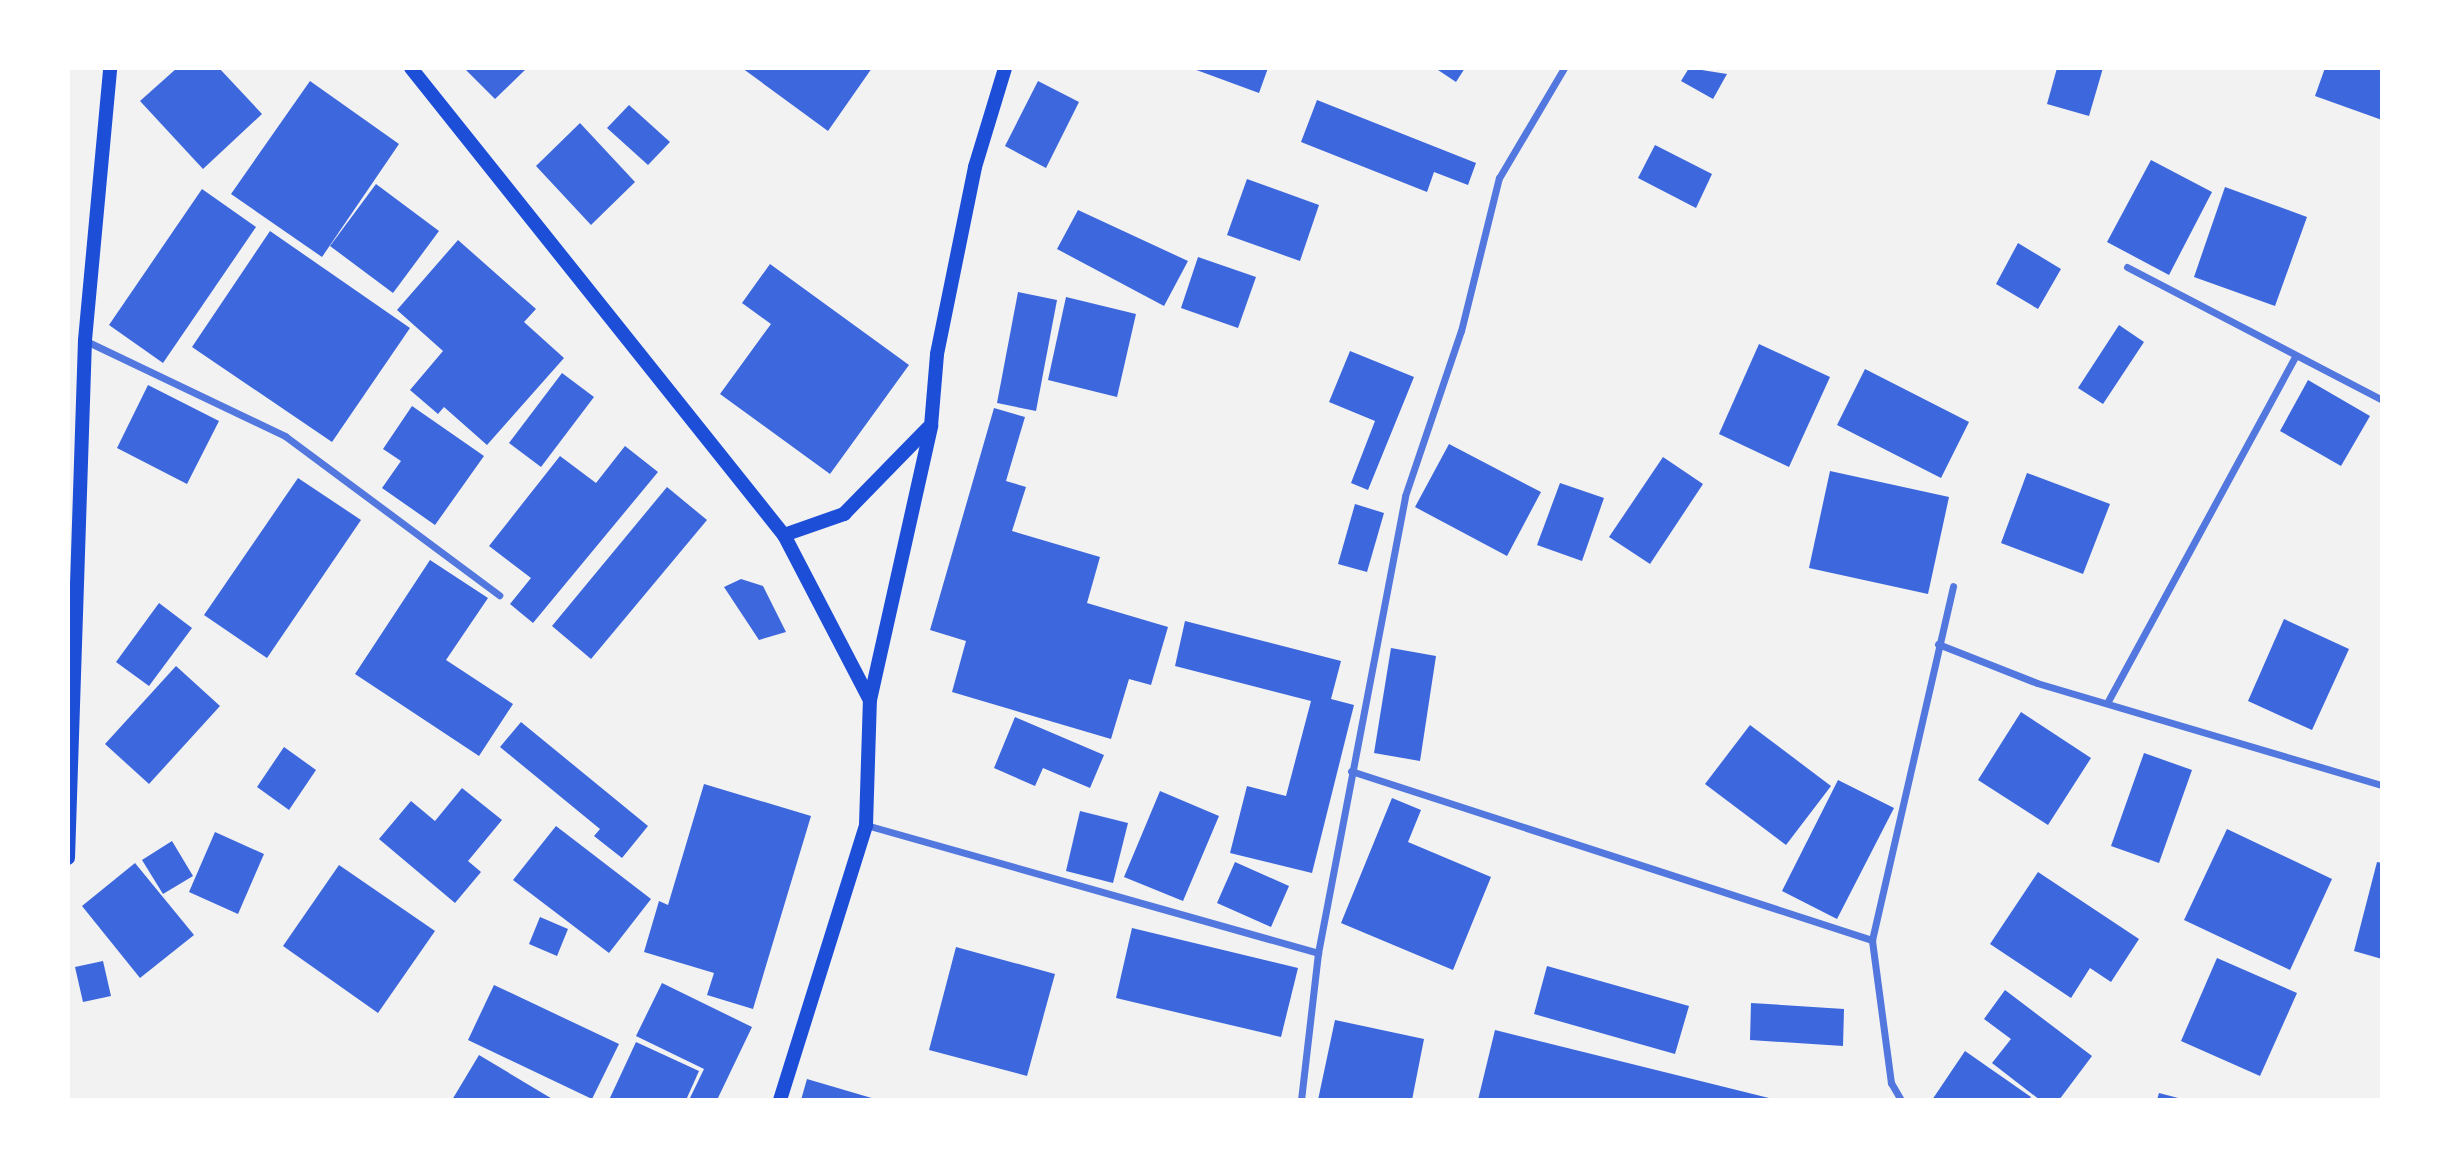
<!DOCTYPE html>
<html>
<head>
<meta charset="utf-8">
<style>
  body { margin:0 }
  #map { position:relative; width:2450px; height:1168px; overflow:hidden; background:#f2f2f2; font-family:Ubuntu,sans-serif }
  div>[style] { position:absolute }
  [style*='--x'] { left:calc(var(--x)*1px); top:calc(var(--y)*1px); width:calc(var(--w)*1px); rotate:calc(var(--a)*1deg) }
  .building>* { inset:0; background:#3d67dc }
  .minor>* { height:7px; margin:-3.5px; padding:0 3.5px; transform-origin:3.5px; border-radius:3.5px; background:#5277de }
  .secondary>* { height:14px; margin:-7px; padding:0 7px; transform-origin:7px; border-radius:7px; background:#1d4ed8 }
  span { translate:-50% -50%; white-space:nowrap; text-align:center; line-height:1.15; -webkit-text-stroke:7px #fff; paint-order:stroke }
  .frame { position:absolute; inset:0; border:70px solid #fff; pointer-events:none }
</style>
</head>
<body>
<div id="map">
  <div class="building">
    <i style="clip-path:polygon(177px 68px,219px 68px,262px 114px,203px 169px,140px 101px)"></i>
    <i style="clip-path:polygon(464px 68px,527px 68px,495px 99px)"></i>
    <i style="clip-path:polygon(742px 68px,872px 68px,828px 131px)"></i>
    <i style="clip-path:polygon(1191px 68px,1268px 68px,1259px 93px)"></i>
    <i style="clip-path:polygon(1435px 68px,1465px 68px,1456px 82px)"></i>
    <i style="clip-path:polygon(1689px 68px,1727px 74px,1713px 99px,1681px 81px)"></i>
    <i style="clip-path:polygon(2057px 68px,2103px 68px,2089px 116px,2047px 104px)"></i>
    <i style="clip-path:polygon(2325px 68px,2382px 68px,2382px 120px,2315px 96px)"></i>
    <i style="clip-path:polygon(310px 81px,399px 144px,322px 257px,231px 194px)"></i>
    <i style="clip-path:polygon(1038px 81px,1079px 102px,1046px 168px,1005px 146px)"></i>
    <i style="clip-path:polygon(1317px 100px,1476px 163px,1468px 185px,1434px 172px,1427px 192px,1301px 142px)"></i>
    <i style="clip-path:polygon(629px 105px,670px 142px,648px 165px,607px 128px)"></i>
    <i style="clip-path:polygon(580px 123px,635px 182px,591px 225px,536px 166px)"></i>
    <i style="clip-path:polygon(1655px 145px,1712px 174px,1696px 208px,1638px 178px)"></i>
    <i style="clip-path:polygon(2151px 160px,2212px 192px,2169px 275px,2107px 242px)"></i>
    <i style="clip-path:polygon(1247px 179px,1319px 205px,1300px 261px,1227px 235px)"></i>
    <i style="clip-path:polygon(376px 184px,439px 231px,393px 293px,330px 246px)"></i>
    <i style="clip-path:polygon(2225px 187px,2307px 217px,2275px 306px,2194px 277px)"></i>
    <i style="clip-path:polygon(202px 189px,256px 227px,163px 363px,109px 325px)"></i>
    <i style="clip-path:polygon(1078px 210px,1188px 261px,1164px 306px,1057px 249px)"></i>
    <i style="clip-path:polygon(270px 231px,410px 328px,332px 442px,192px 347px)"></i>
    <i style="clip-path:polygon(458px 240px,536px 309px,524px 322px,564px 358px,487px 445px,444px 407px,438px 414px,410px 390px,443px 351px,397px 310px)"></i>
    <i style="clip-path:polygon(2018px 243px,2061px 269px,2038px 309px,1996px 284px)"></i>
    <i style="clip-path:polygon(1198px 257px,1256px 277px,1238px 328px,1181px 308px)"></i>
    <i style="clip-path:polygon(770px 264px,909px 365px,830px 474px,720px 394px,771px 324px,742px 303px)"></i>
    <i style="clip-path:polygon(1018px 292px,1057px 300px,1036px 411px,997px 403px)"></i>
    <i style="clip-path:polygon(1066px 297px,1136px 314px,1117px 397px,1048px 380px)"></i>
    <i style="clip-path:polygon(2119px 325px,2144px 342px,2103px 404px,2078px 388px)"></i>
    <i style="clip-path:polygon(1759px 344px,1830px 377px,1789px 467px,1719px 434px)"></i>
    <i style="clip-path:polygon(1350px 351px,1414px 377px,1368px 490px,1351px 483px,1375px 421px,1329px 402px)"></i>
    <i style="clip-path:polygon(1865px 369px,1969px 422px,1941px 478px,1837px 425px)"></i>
    <i style="clip-path:polygon(562px 373px,594px 397px,541px 467px,509px 443px)"></i>
    <i style="clip-path:polygon(2308px 380px,2370px 416px,2341px 466px,2280px 431px)"></i>
    <i style="clip-path:polygon(148px 385px,219px 421px,187px 484px,117px 448px)"></i>
    <i style="clip-path:polygon(412px 406px,484px 456px,435px 525px,382px 488px,401px 461px,383px 449px)"></i>
    <i style="clip-path:polygon(994px 408px,1025px 417px,1006px 481px,1026px 487px,1012px 531px,1100px 557px,1087px 603px,1168px 627px,1151px 685px,1129px 679px,1111px 739px,952px 692px,966px 641px,930px 630px)"></i>
    <i style="clip-path:polygon(1449px 444px,1541px 492px,1507px 556px,1415px 507px)"></i>
    <i style="clip-path:polygon(625px 446px,658px 472px,533px 623px,510px 604px,531px 578px,489px 546px,560px 456px,596px 483px)"></i>
    <i style="clip-path:polygon(1663px 457px,1703px 484px,1650px 564px,1609px 537px)"></i>
    <i style="clip-path:polygon(1830px 471px,1949px 497px,1928px 594px,1809px 568px)"></i>
    <i style="clip-path:polygon(2027px 473px,2110px 504px,2083px 574px,2001px 543px)"></i>
    <i style="clip-path:polygon(298px 478px,361px 520px,267px 658px,204px 615px)"></i>
    <i style="clip-path:polygon(1560px 483px,1604px 498px,1582px 561px,1537px 545px)"></i>
    <i style="clip-path:polygon(667px 487px,707px 520px,591px 659px,552px 626px)"></i>
    <i style="clip-path:polygon(1355px 504px,1384px 513px,1367px 572px,1338px 564px)"></i>
    <i style="clip-path:polygon(430px 560px,488px 598px,446px 660px,513px 704px,479px 756px,355px 674px)"></i>
    <i style="clip-path:polygon(741px 579px,763px 586px,786px 632px,759px 640px,724px 587px)"></i>
    <i style="clip-path:polygon(159px 603px,192px 628px,149px 686px,116px 662px)"></i>
    <i style="clip-path:polygon(2284px 619px,2349px 649px,2312px 730px,2248px 701px)"></i>
    <i style="clip-path:polygon(1185px 621px,1341px 661px,1331px 699px,1354px 705px,1312px 873px,1230px 853px,1247px 786px,1286px 796px,1311px 701px,1175px 666px)"></i>
    <i style="clip-path:polygon(1391px 648px,1436px 656px,1420px 761px,1374px 753px)"></i>
    <i style="clip-path:polygon(176px 666px,220px 706px,149px 784px,105px 744px)"></i>
    <i style="clip-path:polygon(2021px 712px,2091px 758px,2048px 825px,1978px 780px)"></i>
    <i style="clip-path:polygon(1015px 717px,1104px 755px,1090px 788px,1043px 768px,1035px 786px,994px 768px)"></i>
    <i style="clip-path:polygon(521px 722px,648px 826px,622px 858px,594px 836px,600px 829px,500px 747px)"></i>
    <i style="clip-path:polygon(1750px 725px,1831px 786px,1786px 845px,1705px 784px)"></i>
    <i style="clip-path:polygon(284px 747px,316px 770px,289px 810px,257px 787px)"></i>
    <i style="clip-path:polygon(2144px 753px,2192px 770px,2159px 863px,2111px 846px)"></i>
    <i style="clip-path:polygon(1838px 780px,1894px 808px,1837px 919px,1782px 891px)"></i>
    <i style="clip-path:polygon(704px 784px,811px 816px,753px 1009px,707px 995px,714px 973px,644px 952px,659px 901px,668px 905px)"></i>
    <i style="clip-path:polygon(462px 788px,502px 820px,468px 861px,481px 872px,455px 903px,379px 839px,411px 801px,435px 821px)"></i>
    <i style="clip-path:polygon(1160px 791px,1219px 816px,1183px 901px,1124px 877px)"></i>
    <i style="clip-path:polygon(1392px 798px,1421px 810px,1408px 842px,1491px 877px,1453px 970px,1341px 923px)"></i>
    <i style="clip-path:polygon(1080px 811px,1128px 823px,1113px 883px,1066px 871px)"></i>
    <i style="clip-path:polygon(556px 826px,651px 899px,609px 953px,513px 880px)"></i>
    <i style="clip-path:polygon(2227px 829px,2332px 879px,2290px 970px,2184px 920px)"></i>
    <i style="clip-path:polygon(215px 832px,264px 854px,238px 914px,189px 892px)"></i>
    <i style="clip-path:polygon(172px 841px,193px 876px,163px 894px,142px 860px)"></i>
    <i style="clip-path:polygon(1235px 862px,1289px 886px,1271px 927px,1217px 903px)"></i>
    <i style="clip-path:polygon(2377px 862px,2382px 863px,2382px 959px,2354px 951px)"></i>
    <i style="clip-path:polygon(135px 863px,194px 935px,140px 978px,82px 906px)"></i>
    <i style="clip-path:polygon(339px 865px,435px 931px,378px 1013px,283px 946px)"></i>
    <i style="clip-path:polygon(2038px 872px,2139px 939px,2111px 982px,2090px 968px,2071px 998px,1990px 944px)"></i>
    <i style="clip-path:polygon(540px 917px,568px 929px,557px 956px,529px 944px)"></i>
    <i style="clip-path:polygon(1132px 928px,1298px 968px,1281px 1037px,1116px 998px)"></i>
    <i style="clip-path:polygon(956px 947px,1055px 974px,1027px 1076px,929px 1050px)"></i>
    <i style="clip-path:polygon(2217px 958px,2297px 993px,2260px 1076px,2181px 1041px)"></i>
    <i style="clip-path:polygon(103px 961px,111px 996px,83px 1002px,75px 967px)"></i>
    <i style="clip-path:polygon(1547px 966px,1689px 1006px,1675px 1054px,1534px 1014px)"></i>
    <i style="clip-path:polygon(662px 983px,752px 1027px,717px 1100px,689px 1100px,704px 1069px,636px 1036px)"></i>
    <i style="clip-path:polygon(494px 985px,619px 1044px,592px 1099px,468px 1040px)"></i>
    <i style="clip-path:polygon(2005px 990px,2092px 1056px,2059px 1100px,2040px 1100px,1992px 1063px,2011px 1039px,1984px 1019px)"></i>
    <i style="clip-path:polygon(1751px 1003px,1844px 1009px,1843px 1046px,1750px 1040px)"></i>
    <i style="clip-path:polygon(1335px 1020px,1424px 1039px,1412px 1100px,1318px 1100px)"></i>
    <i style="clip-path:polygon(1495px 1030px,1773px 1099px,1773px 1100px,1478px 1100px)"></i>
    <i style="clip-path:polygon(636px 1042px,699px 1071px,686px 1100px,609px 1100px)"></i>
    <i style="clip-path:polygon(1965px 1051px,2031px 1097px,2029px 1100px,1932px 1100px)"></i>
    <i style="clip-path:polygon(479px 1055px,554px 1100px,452px 1100px)"></i>
    <i style="clip-path:polygon(807px 1079px,875px 1099px,875px 1100px,801px 1100px)"></i>
    <i style="clip-path:polygon(2159px 1093px,2182px 1099px,2182px 1100px,2157px 1100px)"></i>
  </div>
  <div class="minor">
    <i style="--x:2127;--y:267;--w:288;--a:27.5"></i>
    <i style="--x:86;--y:341;--w:221;--a:25.5"></i>
    <i style="--x:285;--y:436;--w:267;--a:36.6"></i>
    <i style="--x:1938;--y:644;--w:106;--a:21.5"></i>
    <i style="--x:2037;--y:683;--w:360;--a:16.5"></i>
    <i style="--x:2107;--y:703;--w:392;--a:-61.5"></i>
    <i style="--x:1351;--y:771;--w:548;--a:17.97"></i>
    <i style="--x:866;--y:825;--w:470;--a:15.8"></i>
    <i style="--x:1301;--y:1100;--w:148;--a:-83.4"></i>
    <i style="--x:1318;--y:953;--w:465;--a:-79.2"></i>
    <i style="--x:1405;--y:496;--w:174;--a:-71.3"></i>
    <i style="--x:1461;--y:331;--w:158;--a:-76.1"></i>
    <i style="--x:1499;--y:178;--w:128;--a:-59.4"></i>
    <i style="--x:1901;--y:1100;--w:20;--a:-120"></i>
    <i style="--x:1891;--y:1083;--w:144;--a:-97.6"></i>
    <i style="--x:1872;--y:940;--w:363;--a:-77.1"></i>
  </div>
  <div class="secondary">
    <i style="--x:411;--y:68;--w:598;--a:51.39"></i>
    <i style="--x:784;--y:535;--w:186;--a:62.5"></i>
    <i style="--x:784;--y:535;--w:64;--a:-19.3"></i>
    <i style="--x:844;--y:514;--w:120;--a:-45.7"></i>
    <i style="--x:68;--y:858;--w:518;--a:-88.12"></i>
    <i style="--x:85;--y:340;--w:273;--a:-84.7"></i>
    <i style="--x:780;--y:1100;--w:288;--a:-72.6"></i>
    <i style="--x:866;--y:825;--w:125;--a:-88.2"></i>
    <i style="--x:870;--y:700;--w:281;--a:-77.4"></i>
    <i style="--x:931;--y:426;--w:72;--a:-85.2"></i>
    <i style="--x:937;--y:354;--w:191;--a:-78.5"></i>
    <i style="--x:975;--y:167;--w:103;--a:-73.1"></i>
  </div>
  <div class="frame"></div>
</div>
</body>
</html>
